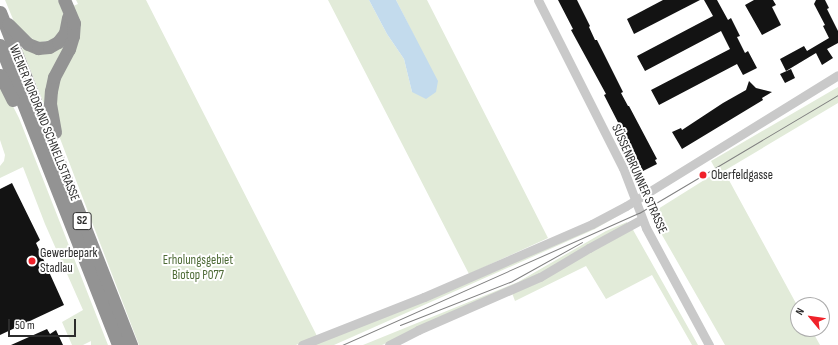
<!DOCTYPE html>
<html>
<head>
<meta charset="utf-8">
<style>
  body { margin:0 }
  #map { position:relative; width:838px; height:345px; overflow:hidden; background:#fff; font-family:"Sofia Sans Condensed",sans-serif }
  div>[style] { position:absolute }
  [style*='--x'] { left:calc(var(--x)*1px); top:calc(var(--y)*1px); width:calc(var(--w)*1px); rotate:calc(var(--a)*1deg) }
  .green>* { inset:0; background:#e2ebd9 }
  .water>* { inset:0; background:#c3dbed }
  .building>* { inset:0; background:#131313 }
  .minor>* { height:9px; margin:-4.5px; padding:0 4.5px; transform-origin:4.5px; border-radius:4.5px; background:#c9c9c9 }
  .highway>* { height:13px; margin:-6.5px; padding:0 6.5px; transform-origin:6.5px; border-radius:6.5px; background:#939393 }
  .tram>* { height:1px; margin:-0.5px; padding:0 0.5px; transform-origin:0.5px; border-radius:0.5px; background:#818181 }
  .dots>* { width:11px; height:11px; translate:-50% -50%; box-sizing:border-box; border:2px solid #fff; border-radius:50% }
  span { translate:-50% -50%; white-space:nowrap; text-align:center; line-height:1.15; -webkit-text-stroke:4px #fff; paint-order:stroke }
  .shield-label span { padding:1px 3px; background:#fff; border:1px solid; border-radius:3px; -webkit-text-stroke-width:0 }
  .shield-label { font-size:12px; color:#2c2c2c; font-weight:700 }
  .street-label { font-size:13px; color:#2c2c2c }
  .poi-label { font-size:13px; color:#2c2c2c }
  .left { translate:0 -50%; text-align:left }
  .park-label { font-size:13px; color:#4e6b37 }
  .north { position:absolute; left:790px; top:297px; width:40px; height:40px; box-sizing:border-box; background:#fff; border:1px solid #ababab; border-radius:50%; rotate:299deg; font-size:11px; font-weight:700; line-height:16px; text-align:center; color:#2c2c2c }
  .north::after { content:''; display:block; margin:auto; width:14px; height:18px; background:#f0222a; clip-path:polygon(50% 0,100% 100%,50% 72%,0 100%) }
  .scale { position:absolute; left:8px; top:319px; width:68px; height:18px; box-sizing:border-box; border:2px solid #2c2c2c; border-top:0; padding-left:5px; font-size:12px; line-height:14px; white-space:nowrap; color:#2c2c2c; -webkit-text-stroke:3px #fff; paint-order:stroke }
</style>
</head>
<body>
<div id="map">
  <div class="green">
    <i style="clip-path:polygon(5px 0,58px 0,64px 14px,63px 28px,52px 40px,37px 43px,15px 24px)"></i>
    <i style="clip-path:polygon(76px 0,146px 0,317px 336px,296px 345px,139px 345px,56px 128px,53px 108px,73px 6px,78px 4px)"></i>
    <i style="clip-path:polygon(328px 0,369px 0,387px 34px,404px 59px,412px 92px,415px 38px,396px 0,427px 0,548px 238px,469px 274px)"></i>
    <i style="clip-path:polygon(67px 43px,46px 103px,44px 104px,22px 49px,24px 47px)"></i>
    <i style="clip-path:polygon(0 81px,19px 118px,108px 345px,91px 345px,91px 341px,83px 345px,72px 345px,62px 322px,83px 310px,45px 224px,23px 167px,0 178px,0 166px,4px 161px,5px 155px,0 140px)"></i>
    <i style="clip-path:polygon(838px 87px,838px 103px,724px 171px,798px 307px,798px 329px,811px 329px,820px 345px,725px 345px,650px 214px,717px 172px,711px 161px)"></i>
    <i style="clip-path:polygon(622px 211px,623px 213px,595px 229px,334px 345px,311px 345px)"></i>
    <i style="clip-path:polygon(627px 222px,628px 225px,530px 279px,382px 345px,363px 345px,518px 282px,606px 231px)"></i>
    <i style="clip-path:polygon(632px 228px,698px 345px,692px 345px,652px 275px,606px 299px,586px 266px,515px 301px,512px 293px)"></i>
  </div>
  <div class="water">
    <i style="clip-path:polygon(369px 0,396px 0,438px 81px,436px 92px,426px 99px,412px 92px,404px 59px,387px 34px)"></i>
  </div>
  <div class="building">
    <i style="clip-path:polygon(558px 0,577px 0,590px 26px,589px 27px,595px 40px,597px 40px,623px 92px,621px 93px,628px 106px,629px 106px,657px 159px,655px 160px,657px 164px,643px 171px,604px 95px,606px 94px,571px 30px,573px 29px)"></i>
    <i style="clip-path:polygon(663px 0,700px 0,634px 34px,627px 19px)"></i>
    <i style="clip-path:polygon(704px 0,717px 0,728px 20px,731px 18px,740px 36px,737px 37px,745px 53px,748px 51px,757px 68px,743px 75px,737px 64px,659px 105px,651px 90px,730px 49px,721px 31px,645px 71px,639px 60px,637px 56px,713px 16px)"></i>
    <i style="clip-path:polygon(754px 0,773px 0,776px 5px,772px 7px,781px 25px,762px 35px,745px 5px)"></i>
    <i style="clip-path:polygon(816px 0,825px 0,829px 8px,827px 9px,838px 31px,838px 43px,827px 49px,833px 58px,822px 65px,816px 53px,786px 71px,780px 59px,804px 46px,807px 51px,829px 38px,823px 26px,825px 25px,814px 4px)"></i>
    <i style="clip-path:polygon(791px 69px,795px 78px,785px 83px,780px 74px)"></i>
    <i style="clip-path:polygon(749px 81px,756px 88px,772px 92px,762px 98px,763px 100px,682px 149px,672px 132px,681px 128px,682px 130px,723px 103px,746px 90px)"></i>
    <i style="clip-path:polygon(12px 183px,40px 240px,36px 243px,64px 305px,0 335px,0 189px)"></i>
    <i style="clip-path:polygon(47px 329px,50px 334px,56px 330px,63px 345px,11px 345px)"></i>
  </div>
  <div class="minor">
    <i style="--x:538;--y:0;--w:188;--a:63.2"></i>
    <i style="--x:623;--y:168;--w:64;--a:69"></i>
    <i style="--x:646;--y:228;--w:133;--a:61.7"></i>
    <i style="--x:302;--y:345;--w:131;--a:-21.5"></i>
    <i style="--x:424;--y:297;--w:183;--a:-23.5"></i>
    <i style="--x:592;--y:224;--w:38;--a:-28"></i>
    <i style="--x:626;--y:206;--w:249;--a:-31.7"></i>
    <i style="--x:389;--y:345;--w:33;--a:-27"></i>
    <i style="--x:418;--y:330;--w:133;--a:-23.5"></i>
    <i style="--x:540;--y:277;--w:57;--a:-30.6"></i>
    <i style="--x:589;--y:248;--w:60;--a:-28.7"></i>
  </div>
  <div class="highway">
    <i style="--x:0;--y:12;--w:358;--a:68.5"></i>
    <i style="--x:8;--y:24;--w:28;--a:45"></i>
    <i style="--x:28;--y:44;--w:11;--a:22"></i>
    <i style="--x:38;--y:48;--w:11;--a:-5"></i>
    <i style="--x:49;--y:47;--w:10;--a:-29"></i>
    <i style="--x:58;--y:42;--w:11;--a:-52"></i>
    <i style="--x:65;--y:33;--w:16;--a:-79"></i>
    <i style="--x:0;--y:45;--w:322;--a:68.5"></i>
    <i style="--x:0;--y:75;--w:28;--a:63"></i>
    <i style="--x:55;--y:132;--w:28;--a:-100"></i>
    <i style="--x:50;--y:104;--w:13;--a:-86"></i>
    <i style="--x:51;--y:91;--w:14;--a:-78"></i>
    <i style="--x:54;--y:77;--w:32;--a:-62"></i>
    <i style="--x:69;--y:49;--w:14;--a:-73"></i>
    <i style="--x:73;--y:36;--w:13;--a:-86"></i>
    <i style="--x:74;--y:23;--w:25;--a:-113"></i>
  </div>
  <div class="tram">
    <i style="--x:400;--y:325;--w:120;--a:-21.4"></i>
    <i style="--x:512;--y:281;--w:80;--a:-29.1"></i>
    <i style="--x:342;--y:345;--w:325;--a:-24"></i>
    <i style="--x:639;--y:213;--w:231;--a:-30.7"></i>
  </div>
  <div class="dots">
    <i style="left:703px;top:175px;background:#f0222a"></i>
    <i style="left:32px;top:261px;background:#f0222a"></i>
  </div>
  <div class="shield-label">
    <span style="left:82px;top:221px">S2</span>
  </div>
  <div class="street-label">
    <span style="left:44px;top:123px;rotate:68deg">WIENER NORDRAND SCHNELLSTRASSE</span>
    <span style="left:639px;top:179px;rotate:66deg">SÜSSENBRUNNER STRASSE</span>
  </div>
  <div class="poi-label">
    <span class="left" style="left:711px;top:175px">Oberfeldgasse</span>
    <span class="left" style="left:40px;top:261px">Gewerbepark<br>Stadlau</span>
  </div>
  <div class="park-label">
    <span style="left:198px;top:268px">Erholungsgebiet<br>Biotop P077</span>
  </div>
  <div class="north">N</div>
  <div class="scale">50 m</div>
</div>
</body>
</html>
